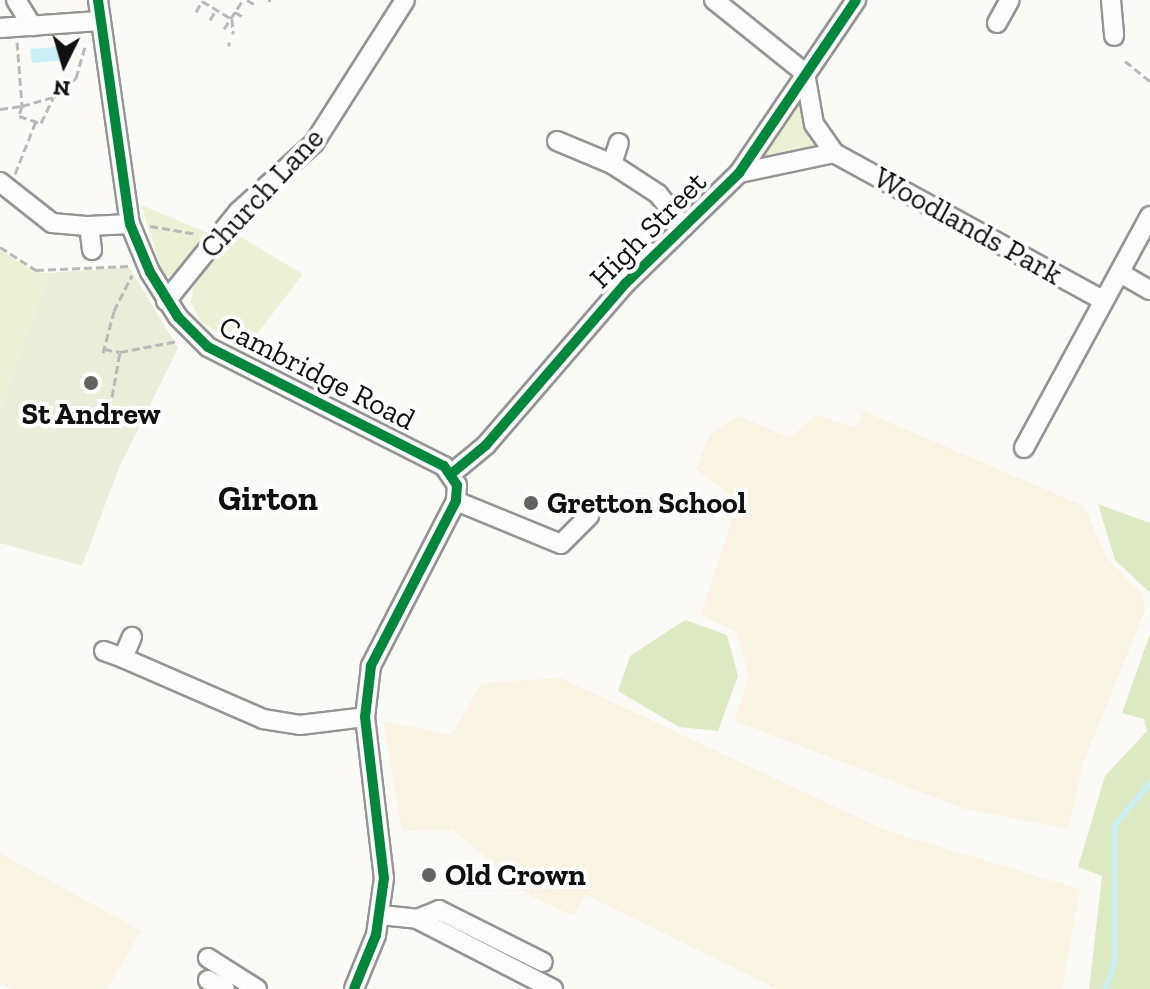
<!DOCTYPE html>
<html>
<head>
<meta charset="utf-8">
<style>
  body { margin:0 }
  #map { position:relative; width:1150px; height:989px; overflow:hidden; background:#fcfaf6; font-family:"Zilla Slab",serif }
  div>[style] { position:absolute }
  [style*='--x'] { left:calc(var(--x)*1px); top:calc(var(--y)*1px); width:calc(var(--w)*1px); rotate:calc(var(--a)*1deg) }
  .farmland>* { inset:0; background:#f8f3e3 }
  .green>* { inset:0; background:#eaf1d6 }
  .forest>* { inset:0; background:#dce9c4 }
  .cemetery>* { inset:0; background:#ebedda }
  .water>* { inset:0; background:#cceef6 }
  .stream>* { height:5px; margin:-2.5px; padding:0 2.5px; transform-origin:2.5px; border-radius:2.5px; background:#cceef6 }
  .path>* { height:3px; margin-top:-1.5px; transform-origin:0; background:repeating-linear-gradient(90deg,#b9b9b8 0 8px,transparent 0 12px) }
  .roads { filter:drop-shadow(2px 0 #969594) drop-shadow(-2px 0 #969594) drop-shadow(0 2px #969594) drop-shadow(0 -2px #969594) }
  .minor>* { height:18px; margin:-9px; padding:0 9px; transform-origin:9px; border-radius:9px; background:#fffefe }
  .cycleway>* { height:10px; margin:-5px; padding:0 5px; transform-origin:5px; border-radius:5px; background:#00873e }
  .dots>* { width:22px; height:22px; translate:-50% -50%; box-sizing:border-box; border:4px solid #fff; border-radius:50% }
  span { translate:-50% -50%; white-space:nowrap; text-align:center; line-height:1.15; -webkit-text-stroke:8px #fff; paint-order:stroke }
  .street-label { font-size:30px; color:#101010 }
  .poi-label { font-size:30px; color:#101010; font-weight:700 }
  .left { translate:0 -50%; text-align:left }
  .quarter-label { font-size:34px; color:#101010; font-weight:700 }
  .north { position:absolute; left:24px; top:24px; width:80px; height:80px; -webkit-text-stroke:6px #fff; paint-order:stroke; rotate:185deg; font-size:22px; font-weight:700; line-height:32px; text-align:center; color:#101010 }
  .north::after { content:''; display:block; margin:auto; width:28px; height:36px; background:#101010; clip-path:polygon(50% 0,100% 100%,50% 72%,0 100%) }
</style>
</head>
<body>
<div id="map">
  <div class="farmland">
    <i style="clip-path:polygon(863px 411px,1084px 506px,1107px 558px,1142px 594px,1145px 611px,1083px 763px,1068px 829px,965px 809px,735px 721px,749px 674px,736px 632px,701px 615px,738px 501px,696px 469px,710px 434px,740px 416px,790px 438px,816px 415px,856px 428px)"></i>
    <i style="clip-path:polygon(561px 678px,887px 831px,1080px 889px,1062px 989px,777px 989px,586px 895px,573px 916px,529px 895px,454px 830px,402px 831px,383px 721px,451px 735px,482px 683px)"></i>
    <i style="clip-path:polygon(0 853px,141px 931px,107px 989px,11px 989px,0 983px)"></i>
  </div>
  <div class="green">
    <i style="clip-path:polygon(801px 101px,821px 151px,752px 165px)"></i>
    <i style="clip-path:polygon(141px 205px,208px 233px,183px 269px,164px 277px)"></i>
    <i style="clip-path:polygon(236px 234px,303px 274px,244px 351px,201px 321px,191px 303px,193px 288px,227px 236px)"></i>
    <i style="clip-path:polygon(0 250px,35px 272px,49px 273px,0 409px)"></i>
  </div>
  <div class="forest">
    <i style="clip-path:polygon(1098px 504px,1150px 523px,1150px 593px,1115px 560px)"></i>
    <i style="clip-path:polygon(685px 620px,727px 635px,738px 676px,718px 731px,679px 727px,618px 691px,630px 656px)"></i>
    <i style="clip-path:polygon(1150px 634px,1150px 989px,1089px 989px,1102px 876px,1078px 867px,1105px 776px,1147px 731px,1144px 719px,1122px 713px)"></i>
  </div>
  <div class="cemetery">
    <i style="clip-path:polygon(129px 267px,178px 348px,119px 468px,82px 566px,0 543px,0 409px,49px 273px)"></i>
  </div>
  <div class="water">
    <i style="clip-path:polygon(65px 46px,66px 60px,32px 63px,30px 49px)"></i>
  </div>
  <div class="stream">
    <i style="--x:1105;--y:989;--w:29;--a:-72"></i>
    <i style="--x:1114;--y:961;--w:136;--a:-90"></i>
    <i style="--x:1114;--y:825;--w:56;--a:-50.1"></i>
  </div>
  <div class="path">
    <i style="--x:247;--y:0;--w:8;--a:30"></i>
    <i style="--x:268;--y:0;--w:3;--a:0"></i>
    <i style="--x:196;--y:12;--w:13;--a:-61"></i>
    <i style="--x:202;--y:1;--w:35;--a:31"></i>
    <i style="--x:235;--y:12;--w:12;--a:31"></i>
    <i style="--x:232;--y:19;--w:15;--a:86"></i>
    <i style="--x:210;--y:20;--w:12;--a:-59"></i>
    <i style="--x:224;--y:29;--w:35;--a:-57"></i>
    <i style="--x:17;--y:42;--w:64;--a:85.5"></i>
    <i style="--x:22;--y:106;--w:33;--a:-16"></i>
    <i style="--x:54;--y:97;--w:29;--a:-41"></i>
    <i style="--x:76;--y:78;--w:36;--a:-74"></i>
    <i style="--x:229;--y:42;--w:4;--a:90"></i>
    <i style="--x:1125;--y:61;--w:32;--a:39"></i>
    <i style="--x:0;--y:109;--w:22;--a:-8"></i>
    <i style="--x:22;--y:106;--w:10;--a:107"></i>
    <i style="--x:19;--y:116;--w:23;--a:18"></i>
    <i style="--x:41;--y:123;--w:28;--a:-64"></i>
    <i style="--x:15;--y:174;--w:57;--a:-68.4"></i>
    <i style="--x:150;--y:226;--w:48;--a:9.7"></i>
    <i style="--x:0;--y:247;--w:43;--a:32.6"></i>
    <i style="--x:36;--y:270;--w:93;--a:-2.5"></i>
    <i style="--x:104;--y:349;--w:16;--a:11"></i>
    <i style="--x:120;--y:352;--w:59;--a:-10.7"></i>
    <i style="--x:103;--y:353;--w:43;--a:-75.3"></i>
    <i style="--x:114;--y:311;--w:40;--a:-63.4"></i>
    <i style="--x:112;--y:397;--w:46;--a:-79.9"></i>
  </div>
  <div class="roads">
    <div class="minor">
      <i style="--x:16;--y:0;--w:31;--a:58"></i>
      <i style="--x:98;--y:0;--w:226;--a:81.9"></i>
      <i style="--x:130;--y:224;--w:52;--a:67.4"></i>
      <i style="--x:150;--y:272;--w:53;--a:58.1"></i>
      <i style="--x:178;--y:317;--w:42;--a:45"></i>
      <i style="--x:208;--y:347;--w:264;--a:26.8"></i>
      <i style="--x:444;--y:466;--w:23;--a:56"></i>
      <i style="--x:457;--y:485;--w:16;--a:94"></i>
      <i style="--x:456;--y:501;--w:186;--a:117.3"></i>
      <i style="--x:371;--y:666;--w:51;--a:96.7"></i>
      <i style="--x:365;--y:717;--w:162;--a:83.3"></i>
      <i style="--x:384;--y:878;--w:58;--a:98"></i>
      <i style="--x:376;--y:935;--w:58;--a:112.2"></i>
      <i style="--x:714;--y:0;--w:117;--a:38.7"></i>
      <i style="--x:805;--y:73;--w:52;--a:80"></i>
      <i style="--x:814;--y:124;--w:35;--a:55"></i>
      <i style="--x:834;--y:153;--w:307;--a:28.7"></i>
      <i style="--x:1111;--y:0;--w:36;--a:85"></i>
      <i style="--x:997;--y:23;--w:26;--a:-61"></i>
      <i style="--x:0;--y:28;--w:101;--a:-4"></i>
      <i style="--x:557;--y:141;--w:60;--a:22.7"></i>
      <i style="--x:612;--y:164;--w:55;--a:33.1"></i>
      <i style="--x:658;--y:194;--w:42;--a:51.8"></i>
      <i style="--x:612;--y:164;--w:22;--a:-72"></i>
      <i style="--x:739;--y:173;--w:97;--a:-11.9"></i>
      <i style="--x:0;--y:182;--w:66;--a:38.3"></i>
      <i style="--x:52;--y:223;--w:37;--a:5"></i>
      <i style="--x:92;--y:250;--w:24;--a:-97"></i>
      <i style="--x:89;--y:226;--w:41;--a:-2.8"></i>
      <i style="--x:1120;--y:273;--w:34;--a:30"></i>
      <i style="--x:166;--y:301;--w:116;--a:-51"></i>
      <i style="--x:239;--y:211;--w:101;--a:-42.2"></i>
      <i style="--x:314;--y:143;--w:169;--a:-57.5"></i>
      <i style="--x:1024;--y:448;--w:264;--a:-61.5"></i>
      <i style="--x:451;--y:474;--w:45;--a:-39.6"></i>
      <i style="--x:486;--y:445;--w:214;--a:-49.2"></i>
      <i style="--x:626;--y:283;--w:158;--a:-44.2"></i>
      <i style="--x:739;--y:173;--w:209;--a:-55.9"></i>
      <i style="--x:456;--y:501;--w:113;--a:22.3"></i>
      <i style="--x:561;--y:544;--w:40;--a:-45"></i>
      <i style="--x:104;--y:651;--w:20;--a:20"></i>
      <i style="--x:123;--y:658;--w:23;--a:-67"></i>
      <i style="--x:123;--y:658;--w:153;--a:23.5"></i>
      <i style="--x:263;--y:719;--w:37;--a:9"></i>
      <i style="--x:300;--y:725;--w:65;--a:-7"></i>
      <i style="--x:381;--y:915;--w:36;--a:6"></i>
      <i style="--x:417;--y:919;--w:153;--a:27.2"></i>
      <i style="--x:417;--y:919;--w:24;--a:-22"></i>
      <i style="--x:439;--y:910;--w:116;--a:26.6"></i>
      <i style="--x:208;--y:958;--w:58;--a:32.3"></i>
      <i style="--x:208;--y:980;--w:19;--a:28"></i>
    </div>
  </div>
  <div class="cycleway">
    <i style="--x:98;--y:0;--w:226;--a:81.9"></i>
    <i style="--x:130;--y:224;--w:52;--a:67.4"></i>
    <i style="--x:150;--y:272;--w:53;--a:58.1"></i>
    <i style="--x:178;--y:317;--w:42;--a:45"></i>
    <i style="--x:208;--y:347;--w:264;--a:26.8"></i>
    <i style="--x:444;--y:466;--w:23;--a:56"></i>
    <i style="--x:457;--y:485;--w:16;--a:94"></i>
    <i style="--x:456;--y:501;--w:186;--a:117.3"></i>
    <i style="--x:371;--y:666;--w:51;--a:96.7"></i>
    <i style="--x:365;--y:717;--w:162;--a:83.3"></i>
    <i style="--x:384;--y:878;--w:58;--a:98"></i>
    <i style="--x:376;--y:935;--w:58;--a:112.2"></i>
    <i style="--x:451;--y:474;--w:45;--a:-39.6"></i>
    <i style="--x:486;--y:445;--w:214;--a:-49.2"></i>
    <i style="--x:626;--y:283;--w:158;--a:-44.2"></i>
    <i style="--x:739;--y:173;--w:209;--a:-55.9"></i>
  </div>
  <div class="dots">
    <i style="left:91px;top:383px;background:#636260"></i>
    <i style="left:531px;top:503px;background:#636260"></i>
    <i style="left:429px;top:875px;background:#636260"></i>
  </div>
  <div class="street-label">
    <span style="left:262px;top:193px;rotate:-47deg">Church Lane</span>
    <span style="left:968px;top:226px;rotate:29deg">Woodlands Park</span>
    <span style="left:648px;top:230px;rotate:-45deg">High Street</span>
    <span style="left:317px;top:373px;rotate:27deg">Cambridge Road</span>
  </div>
  <div class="poi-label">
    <span style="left:91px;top:414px">St Andrew</span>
    <span class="left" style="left:547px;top:503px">Gretton School</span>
    <span class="left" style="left:445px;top:875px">Old Crown</span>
  </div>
  <div class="quarter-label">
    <span style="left:268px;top:499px">Girton</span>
  </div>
  <div class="north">N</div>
</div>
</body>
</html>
